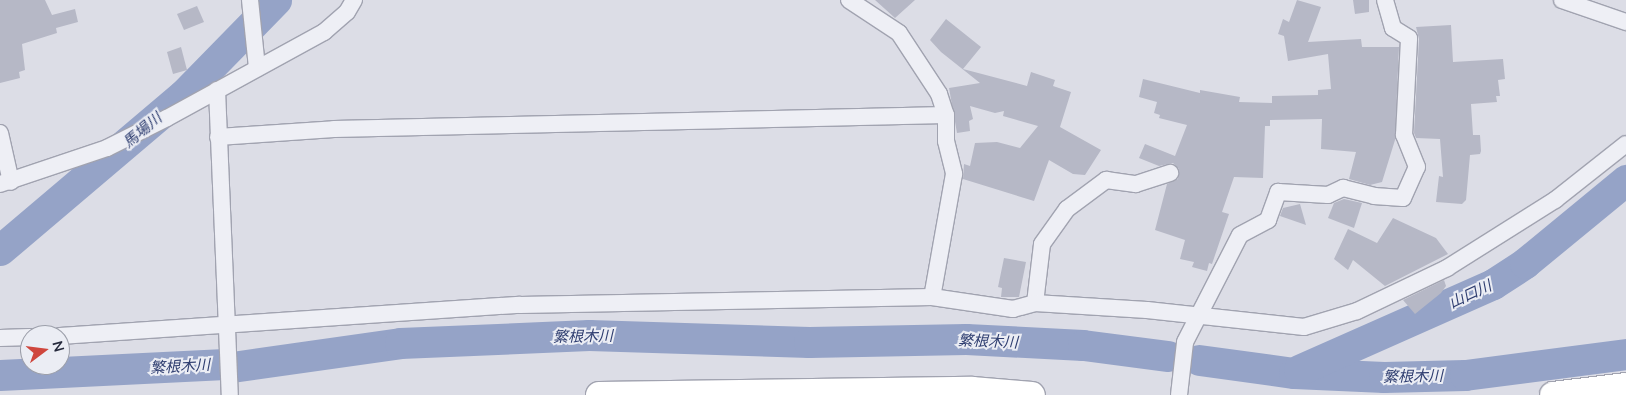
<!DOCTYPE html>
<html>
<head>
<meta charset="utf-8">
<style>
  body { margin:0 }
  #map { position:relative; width:1626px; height:395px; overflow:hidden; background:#dcdde6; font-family:Mulish,"Noto Sans JP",sans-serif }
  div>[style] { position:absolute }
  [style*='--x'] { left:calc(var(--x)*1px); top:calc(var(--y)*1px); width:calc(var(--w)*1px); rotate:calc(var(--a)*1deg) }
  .river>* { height:31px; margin:-15.5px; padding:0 15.5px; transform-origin:15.5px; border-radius:15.5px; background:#95a3c7 }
  .building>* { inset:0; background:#b6b8c6 }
  .roads { filter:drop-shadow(1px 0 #a1a3b0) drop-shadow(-1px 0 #a1a3b0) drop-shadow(0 1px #a1a3b0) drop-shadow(0 -1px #a1a3b0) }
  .minor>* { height:16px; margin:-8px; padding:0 8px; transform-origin:8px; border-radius:8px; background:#eeeff5 }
  .primary>* { height:26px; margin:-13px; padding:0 13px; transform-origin:13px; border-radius:13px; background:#fff }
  span { translate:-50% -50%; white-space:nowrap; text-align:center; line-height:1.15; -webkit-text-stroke:4px #ebedf4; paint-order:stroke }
  .water-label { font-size:15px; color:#2f3e70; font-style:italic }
  .north { position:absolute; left:20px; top:325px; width:50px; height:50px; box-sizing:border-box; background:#ebedf4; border:1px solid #9c9faa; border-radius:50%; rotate:75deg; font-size:14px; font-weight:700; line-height:20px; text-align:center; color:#25293c }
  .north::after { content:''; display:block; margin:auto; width:18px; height:22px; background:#cf463d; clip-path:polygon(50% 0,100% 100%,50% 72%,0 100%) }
</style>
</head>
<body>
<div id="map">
  <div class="river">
    <i style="--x:0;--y:250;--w:240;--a:-40.3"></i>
    <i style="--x:183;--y:95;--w:133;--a:-45.6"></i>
    <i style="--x:1199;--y:360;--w:96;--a:7.8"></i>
    <i style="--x:1294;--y:373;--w:90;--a:2.5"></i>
    <i style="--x:1384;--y:377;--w:81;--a:-1.4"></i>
    <i style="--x:1465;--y:375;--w:162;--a:-7.4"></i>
    <i style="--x:1299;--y:370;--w:212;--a:-23.9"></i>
    <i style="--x:1493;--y:284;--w:38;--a:-33"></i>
    <i style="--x:1525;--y:263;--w:131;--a:-39.4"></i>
    <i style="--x:0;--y:375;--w:225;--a:-2.8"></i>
    <i style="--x:225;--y:364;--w:8;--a:23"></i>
    <i style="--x:232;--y:367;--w:170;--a:-8.1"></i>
    <i style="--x:400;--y:343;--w:189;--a:-2.4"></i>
    <i style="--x:589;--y:335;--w:220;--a:1.8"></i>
    <i style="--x:809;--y:342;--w:157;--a:-1.1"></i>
    <i style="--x:966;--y:339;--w:117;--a:2.9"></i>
    <i style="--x:1083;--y:345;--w:86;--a:7.4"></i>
  </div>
  <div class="building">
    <i style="clip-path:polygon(0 0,45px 0,52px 15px,75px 9px,78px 22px,56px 28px,57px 33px,22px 44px,25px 70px,19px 72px,20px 78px,0 83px)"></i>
    <i style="clip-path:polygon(875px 0,915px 0,895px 18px)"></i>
    <i style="clip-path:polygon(1297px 0,1321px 7px,1308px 42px,1361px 39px,1362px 47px,1399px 47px,1395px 140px,1382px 182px,1370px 185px,1349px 179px,1356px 152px,1321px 149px,1322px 119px,1270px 120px,1270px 126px,1265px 126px,1263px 178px,1234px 177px,1222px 212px,1229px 214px,1212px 264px,1209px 263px,1207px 271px,1192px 267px,1194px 262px,1180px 259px,1185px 240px,1155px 230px,1167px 184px,1178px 179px,1179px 169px,1173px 163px,1159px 166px,1139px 158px,1145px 144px,1175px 156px,1187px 125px,1159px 118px,1160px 115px,1154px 113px,1157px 102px,1139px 97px,1143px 79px,1200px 93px,1200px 90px,1240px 97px,1239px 102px,1272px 103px,1272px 96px,1318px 95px,1318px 90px,1331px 89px,1328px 54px,1288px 61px,1284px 36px,1278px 34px,1283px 19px,1289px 22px)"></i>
    <i style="clip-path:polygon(1353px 0,1369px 0,1369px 12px,1355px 14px)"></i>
    <i style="clip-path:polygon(197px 6px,204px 22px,184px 30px,177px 14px)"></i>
    <i style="clip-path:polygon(946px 19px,981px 47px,963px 69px,1027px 86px,1031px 72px,1055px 80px,1053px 86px,1071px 92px,1060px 127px,1101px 150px,1085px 175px,1073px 174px,1049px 160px,1034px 201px,963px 179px,964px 164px,970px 166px,975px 143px,997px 142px,1020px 148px,1038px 126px,1003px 116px,1004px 111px,995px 113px,970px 106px,973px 119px,969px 121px,970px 131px,957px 133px,949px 88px,980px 83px,941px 52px,930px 40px)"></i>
    <i style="clip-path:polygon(1451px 25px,1453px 62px,1503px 59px,1505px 79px,1498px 80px,1500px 96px,1496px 96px,1497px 102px,1471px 104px,1473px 135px,1480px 135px,1481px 151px,1480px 154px,1470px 155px,1466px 200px,1462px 204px,1436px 202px,1439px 176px,1443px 177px,1440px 139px,1416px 138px,1414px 133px,1419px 39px,1416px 27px)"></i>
    <i style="clip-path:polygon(181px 47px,187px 70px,173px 74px,167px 52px)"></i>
    <i style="clip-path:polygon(1344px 199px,1362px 203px,1354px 228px,1328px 218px,1334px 203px)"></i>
    <i style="clip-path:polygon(1300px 204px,1306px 225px,1280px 216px,1283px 208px)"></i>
    <i style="clip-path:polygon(1393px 218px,1436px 238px,1448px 254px,1385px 286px,1353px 260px,1348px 270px,1334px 259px,1348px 229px,1377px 243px)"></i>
    <i style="clip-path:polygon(1004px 258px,1026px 262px,1019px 297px,1001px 297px,1002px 288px,998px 287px)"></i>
    <i style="clip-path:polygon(1444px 280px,1446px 286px,1441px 293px,1415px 314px,1403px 300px)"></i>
  </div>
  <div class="roads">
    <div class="minor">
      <i style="--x:250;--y:0;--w:68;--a:84.1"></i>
      <i style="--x:849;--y:0;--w:60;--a:33.4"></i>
      <i style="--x:899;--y:33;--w:73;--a:56.7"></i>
      <i style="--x:939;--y:94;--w:22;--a:72"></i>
      <i style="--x:946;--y:115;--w:26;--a:90"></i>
      <i style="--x:946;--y:141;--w:34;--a:76"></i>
      <i style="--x:954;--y:174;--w:125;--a:100.1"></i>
      <i style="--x:1562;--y:0;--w:68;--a:19"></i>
      <i style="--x:217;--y:90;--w:305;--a:87.6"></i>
      <i style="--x:0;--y:133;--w:50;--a:77.3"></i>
      <i style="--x:218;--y:137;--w:116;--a:-3.9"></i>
      <i style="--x:334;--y:129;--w:612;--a:-1.31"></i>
      <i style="--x:0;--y:184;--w:113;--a:-18.6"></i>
      <i style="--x:107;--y:148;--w:67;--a:-26.6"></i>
      <i style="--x:167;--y:118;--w:179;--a:-28.7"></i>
      <i style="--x:324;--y:32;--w:30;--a:-41"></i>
      <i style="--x:347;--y:12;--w:14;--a:-60"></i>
      <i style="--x:1035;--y:303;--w:59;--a:-83.2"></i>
      <i style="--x:1042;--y:244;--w:43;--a:-54.5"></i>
      <i style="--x:1067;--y:209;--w:49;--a:-36.6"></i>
      <i style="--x:1106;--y:180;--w:30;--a:8"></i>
      <i style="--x:1136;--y:184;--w:36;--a:-18"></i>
      <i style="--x:60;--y:336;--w:461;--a:-3.9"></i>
      <i style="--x:520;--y:305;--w:412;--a:-1.1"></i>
      <i style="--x:932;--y:297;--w:82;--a:8.4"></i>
      <i style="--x:1013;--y:309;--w:23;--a:-15"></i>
      <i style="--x:1035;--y:303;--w:112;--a:3.6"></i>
      <i style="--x:1147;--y:310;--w:158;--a:6.2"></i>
      <i style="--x:1304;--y:327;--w:55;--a:-16.8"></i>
      <i style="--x:1357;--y:311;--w:100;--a:-25.5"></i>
      <i style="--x:1447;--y:268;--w:128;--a:-32.2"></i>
      <i style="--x:1555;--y:200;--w:90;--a:-38.3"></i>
      <i style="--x:0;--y:338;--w:30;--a:-2"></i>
      <i style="--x:1179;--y:395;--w:53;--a:-83.5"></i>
      <i style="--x:1185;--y:342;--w:120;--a:-62.8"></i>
      <i style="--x:1240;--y:235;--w:32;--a:-28"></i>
      <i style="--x:1268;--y:220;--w:30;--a:-70"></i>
      <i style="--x:1278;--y:192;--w:50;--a:3.4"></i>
      <i style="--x:1328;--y:195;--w:17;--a:-25"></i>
      <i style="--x:1343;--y:188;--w:32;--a:14"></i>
      <i style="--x:1374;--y:196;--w:29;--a:4"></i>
      <i style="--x:1403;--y:198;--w:34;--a:-66"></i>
      <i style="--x:1417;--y:167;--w:35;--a:-112"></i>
      <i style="--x:1404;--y:135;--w:97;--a:-87"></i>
      <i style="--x:1409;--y:38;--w:19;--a:-148"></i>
      <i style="--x:1393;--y:28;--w:29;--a:-106"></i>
    </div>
    <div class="primary">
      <i style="--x:599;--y:395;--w:373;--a:-0.8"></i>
      <i style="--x:972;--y:390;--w:60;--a:4.8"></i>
      <i style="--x:1553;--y:395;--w:74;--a:-7"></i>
    </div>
  </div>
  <div class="water-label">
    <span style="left:142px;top:130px;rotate:-40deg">馬場川</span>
    <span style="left:1470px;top:294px;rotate:-25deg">山口川</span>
    <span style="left:583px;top:336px;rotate:-1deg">繁根木川</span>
    <span style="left:988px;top:341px;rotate:2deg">繁根木川</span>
    <span style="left:180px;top:366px;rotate:-3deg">繁根木川</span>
    <span style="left:1413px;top:376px;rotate:-1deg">繁根木川</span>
  </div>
  <div class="north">N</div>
</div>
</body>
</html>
